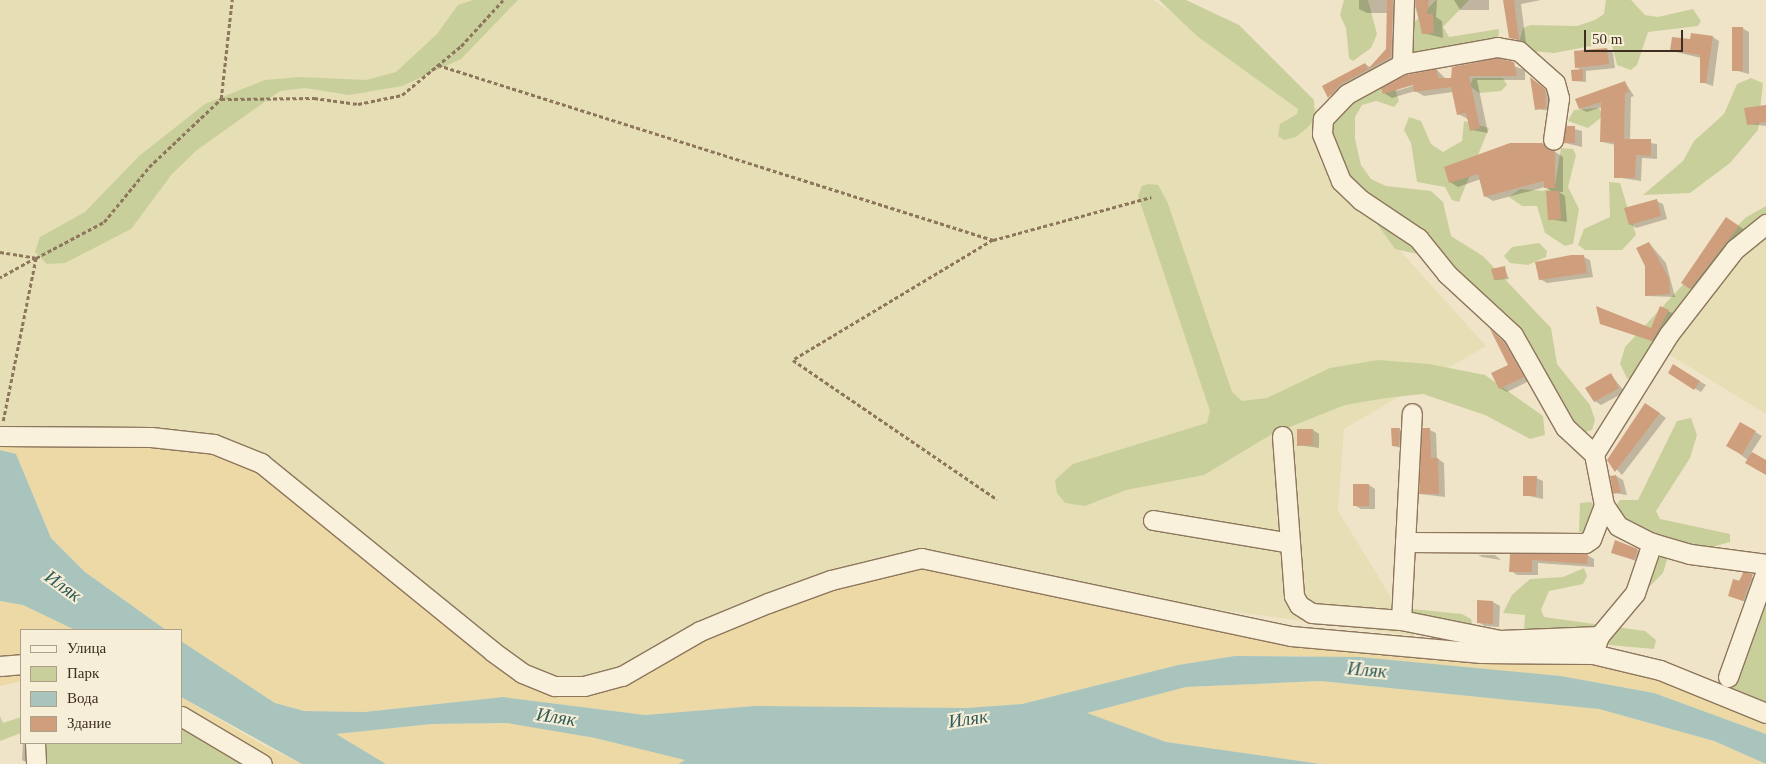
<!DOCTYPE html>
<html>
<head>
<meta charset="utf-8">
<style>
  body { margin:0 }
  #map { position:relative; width:1766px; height:764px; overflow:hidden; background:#f0e4c8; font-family:Georgia,serif }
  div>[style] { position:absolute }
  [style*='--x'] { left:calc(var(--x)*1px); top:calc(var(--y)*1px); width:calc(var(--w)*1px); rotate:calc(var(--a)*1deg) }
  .farmland>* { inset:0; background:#e6deb5 }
  .green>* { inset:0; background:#c9cf9b }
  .sand>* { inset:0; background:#ecd9a5 }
  .water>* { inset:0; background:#a9c4bc }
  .shadow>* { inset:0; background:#0003 }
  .building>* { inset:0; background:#cf9f7d }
  .path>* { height:2.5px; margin-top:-1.25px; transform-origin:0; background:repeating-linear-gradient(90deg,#8d765c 0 4px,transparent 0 6.5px) }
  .roads { filter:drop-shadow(1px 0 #8d765c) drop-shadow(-1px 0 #8d765c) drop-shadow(0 1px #8d765c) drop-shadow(0 -1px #8d765c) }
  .minor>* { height:19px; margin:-9.5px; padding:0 9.5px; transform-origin:9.5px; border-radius:9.5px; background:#faf1dc }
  span { translate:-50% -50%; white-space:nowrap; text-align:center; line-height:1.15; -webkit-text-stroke:4px #f7eed8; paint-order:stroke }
  .water-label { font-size:19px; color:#2f5d5a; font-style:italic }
  .legend { position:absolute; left:20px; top:629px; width:162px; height:115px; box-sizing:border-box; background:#f7eed8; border:1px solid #ada18e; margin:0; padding:6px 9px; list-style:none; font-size:15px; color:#3d2e20 }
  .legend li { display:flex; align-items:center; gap:10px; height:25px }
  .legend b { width:25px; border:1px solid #ada18e }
  .scale { position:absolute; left:1584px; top:30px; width:99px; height:22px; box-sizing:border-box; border:2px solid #3d2e20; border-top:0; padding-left:6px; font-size:15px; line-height:18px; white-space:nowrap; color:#3d2e20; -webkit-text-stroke:4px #f7eed8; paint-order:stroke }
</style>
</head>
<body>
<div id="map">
  <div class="farmland">
    <i style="clip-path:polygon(0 0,1153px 0,1318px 110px,1320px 162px,1486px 346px,1344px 429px,1338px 511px,1415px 636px,983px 578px,621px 672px,554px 682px,0 437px)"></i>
    <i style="clip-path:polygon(1766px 230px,1766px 414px,1662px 350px,1746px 243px)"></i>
  </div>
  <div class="green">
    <i style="clip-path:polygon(473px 0,518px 0,461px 59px,402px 86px,349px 95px,305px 88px,280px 91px,197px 150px,172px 174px,131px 229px,65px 263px,47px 264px,35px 252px,40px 237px,85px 212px,139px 156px,205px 104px,265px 80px,300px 77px,366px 80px,396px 72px,437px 34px,458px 5px)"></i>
    <i style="clip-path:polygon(1159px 0,1186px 0,1239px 25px,1314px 100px,1315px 118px,1308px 127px,1296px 137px,1284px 140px,1278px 136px,1280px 124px,1297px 114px,1298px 109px,1197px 36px)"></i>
    <i style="clip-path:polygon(1344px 0,1368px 0,1377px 34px,1371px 48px,1353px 61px,1349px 58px,1346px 28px,1340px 15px)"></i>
    <i style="clip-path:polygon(1436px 0,1469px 0,1443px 27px,1449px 37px,1499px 29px,1498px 40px,1416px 58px,1403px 43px,1405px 32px)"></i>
    <i style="clip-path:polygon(1606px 0,1631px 0,1645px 15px,1658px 17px,1693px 9px,1701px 21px,1698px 26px,1648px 32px,1637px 65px,1631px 70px,1617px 65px,1612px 45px,1607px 43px,1554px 53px,1530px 51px,1519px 43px,1523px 28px,1530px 25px,1577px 26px,1595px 20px,1604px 14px)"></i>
    <i style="clip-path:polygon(1375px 67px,1389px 70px,1399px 101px,1394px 107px,1376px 101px,1362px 105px,1355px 117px,1355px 139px,1361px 165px,1371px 179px,1386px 186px,1431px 191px,1443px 202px,1451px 236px,1483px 256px,1551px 328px,1557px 364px,1590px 405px,1595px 420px,1592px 430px,1580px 434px,1497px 315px,1422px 255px,1395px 249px,1354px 192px,1321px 119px,1333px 99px)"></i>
    <i style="clip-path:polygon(1473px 78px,1503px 78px,1507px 85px,1501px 91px,1479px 93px,1470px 86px)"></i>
    <i style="clip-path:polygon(1751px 78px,1763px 83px,1758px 130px,1730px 163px,1690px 193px,1643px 195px,1683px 161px,1694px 141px,1724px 114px,1737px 84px)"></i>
    <i style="clip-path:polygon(1599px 108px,1603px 116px,1588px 128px,1568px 121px,1574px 110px)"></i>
    <i style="clip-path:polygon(1409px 117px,1421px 121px,1431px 144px,1443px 152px,1462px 141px,1464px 121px,1489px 128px,1459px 202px,1452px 200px,1445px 187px,1417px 182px,1411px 143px,1404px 130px)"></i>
    <i style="clip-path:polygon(1561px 148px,1573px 149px,1576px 155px,1568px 187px,1579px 209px,1573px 244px,1565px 246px,1545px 233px,1537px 206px,1522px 206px,1509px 197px,1520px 189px,1543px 191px,1555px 185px)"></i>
    <i style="clip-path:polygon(1609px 182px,1620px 183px,1636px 235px,1622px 250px,1585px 250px,1578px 245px,1584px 229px,1610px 217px)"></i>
    <i style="clip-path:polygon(1149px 184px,1158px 185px,1167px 201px,1232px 392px,1242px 401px,1267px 398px,1330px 368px,1378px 360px,1429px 364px,1485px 375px,1543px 416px,1545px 435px,1530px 439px,1485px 415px,1423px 394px,1386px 398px,1345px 405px,1272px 434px,1204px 475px,1126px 490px,1085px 506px,1065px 503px,1057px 493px,1055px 480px,1073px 464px,1207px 423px,1210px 411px,1138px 196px,1142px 186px)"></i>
    <i style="clip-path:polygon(1766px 206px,1766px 230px,1746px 243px,1642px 383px,1627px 378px,1620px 364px,1625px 347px,1745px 218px)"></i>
    <i style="clip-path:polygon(1539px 243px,1547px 251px,1546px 257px,1528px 265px,1510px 263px,1504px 256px,1512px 247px)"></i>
    <i style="clip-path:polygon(1691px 418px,1697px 435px,1690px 458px,1656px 511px,1660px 519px,1730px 534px,1730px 542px,1712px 547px,1659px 541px,1621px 515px,1616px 506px,1620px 500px,1638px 500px,1677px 421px)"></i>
    <i style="clip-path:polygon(1591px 502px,1595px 507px,1589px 533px,1579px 532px,1580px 503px)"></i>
    <i style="clip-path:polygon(1656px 553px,1666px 555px,1667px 560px,1663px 573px,1649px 587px,1644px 583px)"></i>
    <i style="clip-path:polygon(1584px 568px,1587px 576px,1583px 584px,1549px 591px,1541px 610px,1544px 617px,1645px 631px,1656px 640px,1654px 649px,1575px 642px,1524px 630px,1525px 615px,1503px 613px,1512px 595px,1530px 579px,1563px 577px)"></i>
    <i style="clip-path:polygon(1766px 600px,1766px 710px,1728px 694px)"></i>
    <i style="clip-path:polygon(1412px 609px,1462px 614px,1471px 619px,1473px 627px,1464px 634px,1408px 611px)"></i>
    <i style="clip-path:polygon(0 716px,3px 723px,21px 717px,21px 733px,0 741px)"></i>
    <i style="clip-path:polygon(181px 725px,244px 764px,40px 764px,42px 743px,181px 743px)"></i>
  </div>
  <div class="sand">
    <i style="clip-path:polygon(150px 433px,260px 459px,491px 647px,554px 682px,621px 672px,748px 610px,917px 566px,1317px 638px,1579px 649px,1766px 710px,1766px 734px,1654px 693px,1561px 676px,1306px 656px,1235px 656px,1178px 665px,1022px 704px,966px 708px,754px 706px,645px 715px,503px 697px,364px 712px,304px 711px,275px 703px,181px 641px,181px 630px,166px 630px,85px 572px,51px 538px,16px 454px,0 450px,0 437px)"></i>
    <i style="clip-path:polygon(0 601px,23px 605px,75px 630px,21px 630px,21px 681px,0 686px)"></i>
    <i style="clip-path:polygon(1320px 681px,1599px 709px,1714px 741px,1765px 764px,1321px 764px,1166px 742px,1086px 713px,1186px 687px)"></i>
    <i style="clip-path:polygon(181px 697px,265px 746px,302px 764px,244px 764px,181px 725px)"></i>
    <i style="clip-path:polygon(507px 723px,595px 738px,686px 760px,678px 764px,386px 764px,335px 734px,432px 724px)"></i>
  </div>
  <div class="water">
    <i style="clip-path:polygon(0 450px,16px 454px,51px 538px,85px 572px,166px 630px,75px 630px,23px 605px,0 601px)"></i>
    <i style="clip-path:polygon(181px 641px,275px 703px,304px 711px,364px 712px,503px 697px,645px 715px,754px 706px,966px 708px,1022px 704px,1178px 665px,1235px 656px,1359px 657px,1561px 676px,1654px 693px,1766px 734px,1766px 764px,1714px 741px,1599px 709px,1320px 681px,1186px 687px,1087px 713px,1166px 742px,1321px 764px,678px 764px,685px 760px,595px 738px,507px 723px,432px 724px,336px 734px,386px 764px,302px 764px,181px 697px)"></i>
  </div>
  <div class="shadow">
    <i style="clip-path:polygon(1359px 0,1402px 0,1398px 61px,1336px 101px,1323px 86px,1365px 64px,1370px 67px,1387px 49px,1388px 13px,1367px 13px,1359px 9px)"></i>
    <i style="clip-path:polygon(1413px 0,1437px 0,1436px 17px,1442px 21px,1443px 38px,1423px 33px)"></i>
    <i style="clip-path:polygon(1454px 0,1489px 0,1489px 10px,1460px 10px)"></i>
    <i style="clip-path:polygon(1505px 0,1541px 0,1521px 4px,1526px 43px,1510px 37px)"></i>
    <i style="clip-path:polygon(1742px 28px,1749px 32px,1749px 74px,1734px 70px)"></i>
    <i style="clip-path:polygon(1713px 37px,1719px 41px,1713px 86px,1701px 82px,1701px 58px,1672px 51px)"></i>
    <i style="clip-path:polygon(1607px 49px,1613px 53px,1615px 68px,1586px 71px,1586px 82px,1573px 81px,1583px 71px,1576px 67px)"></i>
    <i style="clip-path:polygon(evenodd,1497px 60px,1525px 70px,1525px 80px,1477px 80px,1488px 133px,1471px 130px,1468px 119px,1458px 114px,1453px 92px,1424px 96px,1415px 91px,1392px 98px,1384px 93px,1437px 70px,1446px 79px,1453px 79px,1497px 60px,1419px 84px,1396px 91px,1400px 87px,1419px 84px)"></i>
    <i style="clip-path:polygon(1625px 82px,1634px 96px,1631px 97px,1630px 140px,1657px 144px,1657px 159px,1642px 158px,1641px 181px,1615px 177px,1616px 145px,1602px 142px,1602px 107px,1587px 112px,1580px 109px)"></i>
    <i style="clip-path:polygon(1537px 83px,1551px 94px,1552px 111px,1536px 109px)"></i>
    <i style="clip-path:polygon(1766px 106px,1766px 126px,1748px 124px)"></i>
    <i style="clip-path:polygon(1567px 127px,1582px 131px,1582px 147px,1565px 143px)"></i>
    <i style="clip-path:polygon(1551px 149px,1563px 157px,1563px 192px,1559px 192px,1565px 196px,1567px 222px,1549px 219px,1553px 192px,1545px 187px,1493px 201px,1485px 196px,1481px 179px,1458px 187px,1450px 182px)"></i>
    <i style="clip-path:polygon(1656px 201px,1663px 204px,1667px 219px,1636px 228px,1630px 224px)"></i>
    <i style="clip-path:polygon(1736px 224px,1748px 232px,1701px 294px,1690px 288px)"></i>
    <i style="clip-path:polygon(1649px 243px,1666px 263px,1675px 297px,1646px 296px)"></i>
    <i style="clip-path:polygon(1583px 257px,1590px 260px,1593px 277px,1547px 283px,1540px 279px)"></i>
    <i style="clip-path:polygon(1504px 267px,1509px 279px,1495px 280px)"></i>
    <i style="clip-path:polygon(1668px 311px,1674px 314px,1658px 343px,1601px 323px,1651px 330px)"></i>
    <i style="clip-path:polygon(1493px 333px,1511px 347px,1529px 381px,1507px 392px,1500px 388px,1510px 365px)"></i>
    <i style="clip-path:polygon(1674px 366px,1706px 385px,1701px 392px,1669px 373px)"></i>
    <i style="clip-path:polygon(1611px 375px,1625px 392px,1601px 405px,1595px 401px)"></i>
    <i style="clip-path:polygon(1652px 408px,1666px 418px,1622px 475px,1608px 460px)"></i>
    <i style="clip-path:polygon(1740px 423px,1762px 436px,1751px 453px,1766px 462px,1766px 474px,1728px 445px)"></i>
    <i style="clip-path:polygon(1313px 430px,1319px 434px,1319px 448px,1299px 445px)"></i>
    <i style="clip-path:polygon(1400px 430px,1406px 433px,1405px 449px,1393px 446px)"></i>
    <i style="clip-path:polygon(1430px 430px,1436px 433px,1437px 458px,1444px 463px,1445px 497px,1420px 494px)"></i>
    <i style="clip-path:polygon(1616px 476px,1623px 480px,1627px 495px,1614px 493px)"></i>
    <i style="clip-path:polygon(1536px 478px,1543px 481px,1543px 499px,1524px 495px)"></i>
    <i style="clip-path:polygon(1369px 485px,1375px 489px,1375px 509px,1361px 509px,1354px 505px)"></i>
    <i style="clip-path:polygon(1638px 550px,1644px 554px,1641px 563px,1613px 552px)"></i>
    <i style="clip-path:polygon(1478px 555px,1495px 555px,1501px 560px,1482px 557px)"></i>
    <i style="clip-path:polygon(1511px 555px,1587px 555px,1594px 559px,1594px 567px,1538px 563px,1538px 575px,1517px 575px,1511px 571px)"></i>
    <i style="clip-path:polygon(1743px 574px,1763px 581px,1754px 606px,1730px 595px)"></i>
    <i style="clip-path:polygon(1493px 602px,1500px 606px,1499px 627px,1485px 626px,1478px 622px)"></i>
    <i style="clip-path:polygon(23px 743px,31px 743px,28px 763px,22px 760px)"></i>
  </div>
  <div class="building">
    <i style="clip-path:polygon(1387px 0,1393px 0,1391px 57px,1341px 84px,1328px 98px,1322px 86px,1365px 63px,1368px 69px,1386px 49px)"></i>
    <i style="clip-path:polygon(1415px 0,1429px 0,1427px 14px,1433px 14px,1434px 33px,1422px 34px)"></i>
    <i style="clip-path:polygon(1503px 0,1514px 0,1519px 40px,1509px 38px)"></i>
    <i style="clip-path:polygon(1732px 27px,1743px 27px,1743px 71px,1732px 71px)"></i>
    <i style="clip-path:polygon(1691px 33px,1713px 36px,1706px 83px,1700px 83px,1700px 55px,1670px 51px,1672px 37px,1690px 39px)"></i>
    <i style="clip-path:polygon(1607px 48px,1609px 64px,1575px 68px,1574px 51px)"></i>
    <i style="clip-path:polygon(1497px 58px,1514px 62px,1517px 76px,1469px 76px,1480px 128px,1470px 131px,1466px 113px,1457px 115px,1451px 87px,1414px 92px,1413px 85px,1383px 94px,1381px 88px,1406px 75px,1437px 69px,1438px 78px,1451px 78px,1452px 67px)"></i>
    <i style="clip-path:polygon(1583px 69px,1583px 81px,1572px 81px,1571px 70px)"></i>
    <i style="clip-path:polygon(1530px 77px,1545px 89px,1546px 108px,1535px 110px)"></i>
    <i style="clip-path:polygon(1625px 81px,1629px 92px,1625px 93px,1624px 139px,1651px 139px,1651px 156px,1636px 155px,1635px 178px,1614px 178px,1614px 142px,1600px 142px,1601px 102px,1579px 109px,1575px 99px)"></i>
    <i style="clip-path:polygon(1766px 105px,1766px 122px,1747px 125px,1744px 108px)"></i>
    <i style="clip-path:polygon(1566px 126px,1575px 126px,1575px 143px,1563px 143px)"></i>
    <i style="clip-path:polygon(1510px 143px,1542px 143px,1555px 151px,1555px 188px,1544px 188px,1544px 181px,1484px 197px,1478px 174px,1449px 183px,1444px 167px)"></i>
    <i style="clip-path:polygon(1546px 191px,1559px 191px,1561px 219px,1548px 220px)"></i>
    <i style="clip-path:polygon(1657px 199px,1661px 216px,1629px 225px,1624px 208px)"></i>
    <i style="clip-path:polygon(1726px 217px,1739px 226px,1690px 289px,1681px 283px)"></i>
    <i style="clip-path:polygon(1649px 242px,1669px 278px,1670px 294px,1645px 296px,1645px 266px,1636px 248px)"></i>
    <i style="clip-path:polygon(1571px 255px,1584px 255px,1587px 273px,1539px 280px,1535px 262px)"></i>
    <i style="clip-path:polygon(1505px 266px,1507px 278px,1494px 280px,1491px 269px)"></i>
    <i style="clip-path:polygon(1596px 306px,1651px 328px,1660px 306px,1669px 310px,1652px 341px,1600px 324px)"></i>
    <i style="clip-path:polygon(1490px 329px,1504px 342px,1524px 377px,1499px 389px,1491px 373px,1508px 365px)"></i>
    <i style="clip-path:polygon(1673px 364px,1700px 381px,1694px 390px,1668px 373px)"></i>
    <i style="clip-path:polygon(1611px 373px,1619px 388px,1594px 402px,1585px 388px)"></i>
    <i style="clip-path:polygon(1645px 403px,1660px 413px,1615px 472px,1607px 460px)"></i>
    <i style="clip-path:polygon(1740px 422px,1756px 431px,1742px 455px,1726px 446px)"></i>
    <i style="clip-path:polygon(1391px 428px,1400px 428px,1399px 446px,1392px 446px)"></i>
    <i style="clip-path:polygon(1422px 428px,1430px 428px,1431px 458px,1438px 458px,1439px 494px,1419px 494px)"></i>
    <i style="clip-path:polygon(1297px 429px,1313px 429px,1313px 445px,1297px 446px)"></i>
    <i style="clip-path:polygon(1752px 452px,1766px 460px,1766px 475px,1745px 463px)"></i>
    <i style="clip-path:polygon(1616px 475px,1621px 492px,1613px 494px,1610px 476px)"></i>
    <i style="clip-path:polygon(1523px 476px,1537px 476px,1536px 496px,1523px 496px)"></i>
    <i style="clip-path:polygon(1353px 484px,1369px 484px,1369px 506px,1353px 506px)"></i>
    <i style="clip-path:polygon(1615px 540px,1638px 549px,1634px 560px,1611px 553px)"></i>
    <i style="clip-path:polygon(1510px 554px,1588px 554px,1587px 564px,1532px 560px,1532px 572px,1509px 572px)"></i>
    <i style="clip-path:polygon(1743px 572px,1753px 574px,1743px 601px,1728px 596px,1733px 579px,1740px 581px)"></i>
    <i style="clip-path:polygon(1477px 600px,1493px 601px,1493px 624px,1477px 623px)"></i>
  </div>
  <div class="path">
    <i style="--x:438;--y:65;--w:582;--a:17.5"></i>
    <i style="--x:993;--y:240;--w:164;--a:-15.2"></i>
    <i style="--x:221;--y:99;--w:93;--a:-0.6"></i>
    <i style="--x:314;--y:98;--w:44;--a:7.8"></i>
    <i style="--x:358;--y:104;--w:45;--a:-11.6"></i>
    <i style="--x:402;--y:95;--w:77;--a:-39.7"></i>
    <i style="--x:461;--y:46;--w:62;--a:-47.6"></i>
    <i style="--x:993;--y:240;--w:233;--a:149"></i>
    <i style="--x:793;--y:360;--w:247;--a:34.3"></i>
    <i style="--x:0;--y:252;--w:36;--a:9"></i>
    <i style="--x:36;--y:258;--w:41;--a:150.9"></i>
    <i style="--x:3;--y:421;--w:166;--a:-78.6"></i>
    <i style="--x:36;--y:258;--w:77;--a:-27.9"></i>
    <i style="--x:104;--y:222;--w:71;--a:-50.7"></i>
    <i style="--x:149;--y:167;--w:99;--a:-43.4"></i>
    <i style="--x:221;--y:99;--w:100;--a:-83.7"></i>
  </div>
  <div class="roads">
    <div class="minor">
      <i style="--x:1404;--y:0;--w:64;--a:91.8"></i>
      <i style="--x:1402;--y:64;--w:97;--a:-10.1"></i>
      <i style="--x:1497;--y:47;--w:22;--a:10"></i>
      <i style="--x:1519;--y:51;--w:48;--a:41.6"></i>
      <i style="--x:1555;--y:83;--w:16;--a:75"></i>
      <i style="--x:1559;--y:98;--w:42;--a:98.1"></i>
      <i style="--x:1402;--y:64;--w:63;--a:151.4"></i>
      <i style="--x:1347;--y:94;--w:35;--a:134"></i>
      <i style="--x:1323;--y:119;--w:15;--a:94"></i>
      <i style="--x:1322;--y:134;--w:51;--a:68"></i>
      <i style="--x:1341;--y:181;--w:28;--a:44"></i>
      <i style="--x:1361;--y:200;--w:69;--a:33.7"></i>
      <i style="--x:1418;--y:238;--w:46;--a:51.1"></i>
      <i style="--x:1447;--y:274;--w:90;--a:42.7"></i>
      <i style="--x:1513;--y:335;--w:106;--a:60.5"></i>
      <i style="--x:1565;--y:427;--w:40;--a:43"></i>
      <i style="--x:1594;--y:454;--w:52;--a:78.9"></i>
      <i style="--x:1604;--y:505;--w:25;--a:56"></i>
      <i style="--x:1618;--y:526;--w:38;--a:27"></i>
      <i style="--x:1652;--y:543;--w:40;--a:16"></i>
      <i style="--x:1690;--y:554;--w:77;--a:7.5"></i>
      <i style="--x:0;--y:436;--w:151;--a:0.4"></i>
      <i style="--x:151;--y:437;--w:63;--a:6.3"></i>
      <i style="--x:214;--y:444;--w:51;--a:22"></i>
      <i style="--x:261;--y:463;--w:298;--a:39.1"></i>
      <i style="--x:492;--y:651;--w:37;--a:36"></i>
      <i style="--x:522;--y:673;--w:35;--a:22"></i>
      <i style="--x:555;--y:686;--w:29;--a:0"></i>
      <i style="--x:584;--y:686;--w:39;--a:-15"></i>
      <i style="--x:622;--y:676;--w:90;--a:-30"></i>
      <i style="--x:700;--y:631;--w:74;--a:-22.4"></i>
      <i style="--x:768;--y:603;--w:67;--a:-20.1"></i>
      <i style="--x:831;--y:580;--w:93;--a:-13.7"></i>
      <i style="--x:921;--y:558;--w:378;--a:11.9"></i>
      <i style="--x:1291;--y:636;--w:191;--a:5.1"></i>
      <i style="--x:1481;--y:653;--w:112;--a:0.5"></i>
      <i style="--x:1593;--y:654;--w:69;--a:13.4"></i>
      <i style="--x:1660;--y:670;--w:114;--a:22.1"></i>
      <i style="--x:1282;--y:436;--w:160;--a:85.7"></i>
      <i style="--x:1294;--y:596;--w:10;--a:61"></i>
      <i style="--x:1299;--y:605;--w:15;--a:32"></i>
      <i style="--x:1312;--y:613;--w:89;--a:4.5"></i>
      <i style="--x:1401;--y:620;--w:207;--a:-87"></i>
      <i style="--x:1594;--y:454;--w:142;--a:-58"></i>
      <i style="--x:1669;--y:334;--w:108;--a:-52.2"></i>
      <i style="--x:1735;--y:249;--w:40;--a:-39"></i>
      <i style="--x:1153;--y:520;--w:139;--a:9.5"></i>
      <i style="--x:1405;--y:542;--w:180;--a:0.3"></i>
      <i style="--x:1585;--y:543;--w:7;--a:-34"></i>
      <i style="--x:1591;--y:539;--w:36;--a:-69"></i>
      <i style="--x:1401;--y:620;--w:101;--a:11.4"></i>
      <i style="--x:1500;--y:640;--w:99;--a:-2.3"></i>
      <i style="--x:1595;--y:647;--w:12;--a:-70"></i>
      <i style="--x:1599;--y:636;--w:56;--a:-50.1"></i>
      <i style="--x:1635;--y:593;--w:53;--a:-71.2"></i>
      <i style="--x:0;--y:666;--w:21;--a:-5"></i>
      <i style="--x:1728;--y:677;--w:113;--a:-70.3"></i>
      <i style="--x:181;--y:716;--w:94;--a:30.7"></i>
      <i style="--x:35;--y:743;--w:21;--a:87"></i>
    </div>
  </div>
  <div class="water-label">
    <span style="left:63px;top:586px;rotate:36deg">Иляк</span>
    <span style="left:1367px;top:670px;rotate:5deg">Иляк</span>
    <span style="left:556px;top:717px;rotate:9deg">Иляк</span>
    <span style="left:968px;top:719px;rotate:-8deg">Иляк</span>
  </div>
  <ul class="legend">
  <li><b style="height:6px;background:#faf1dc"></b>Улица</li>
  <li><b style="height:14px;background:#c9cf9b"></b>Парк</li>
  <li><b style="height:14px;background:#a9c4bc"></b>Вода</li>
  <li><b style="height:14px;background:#cf9f7d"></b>Здание</li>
  </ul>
  <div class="scale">50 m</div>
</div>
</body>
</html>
